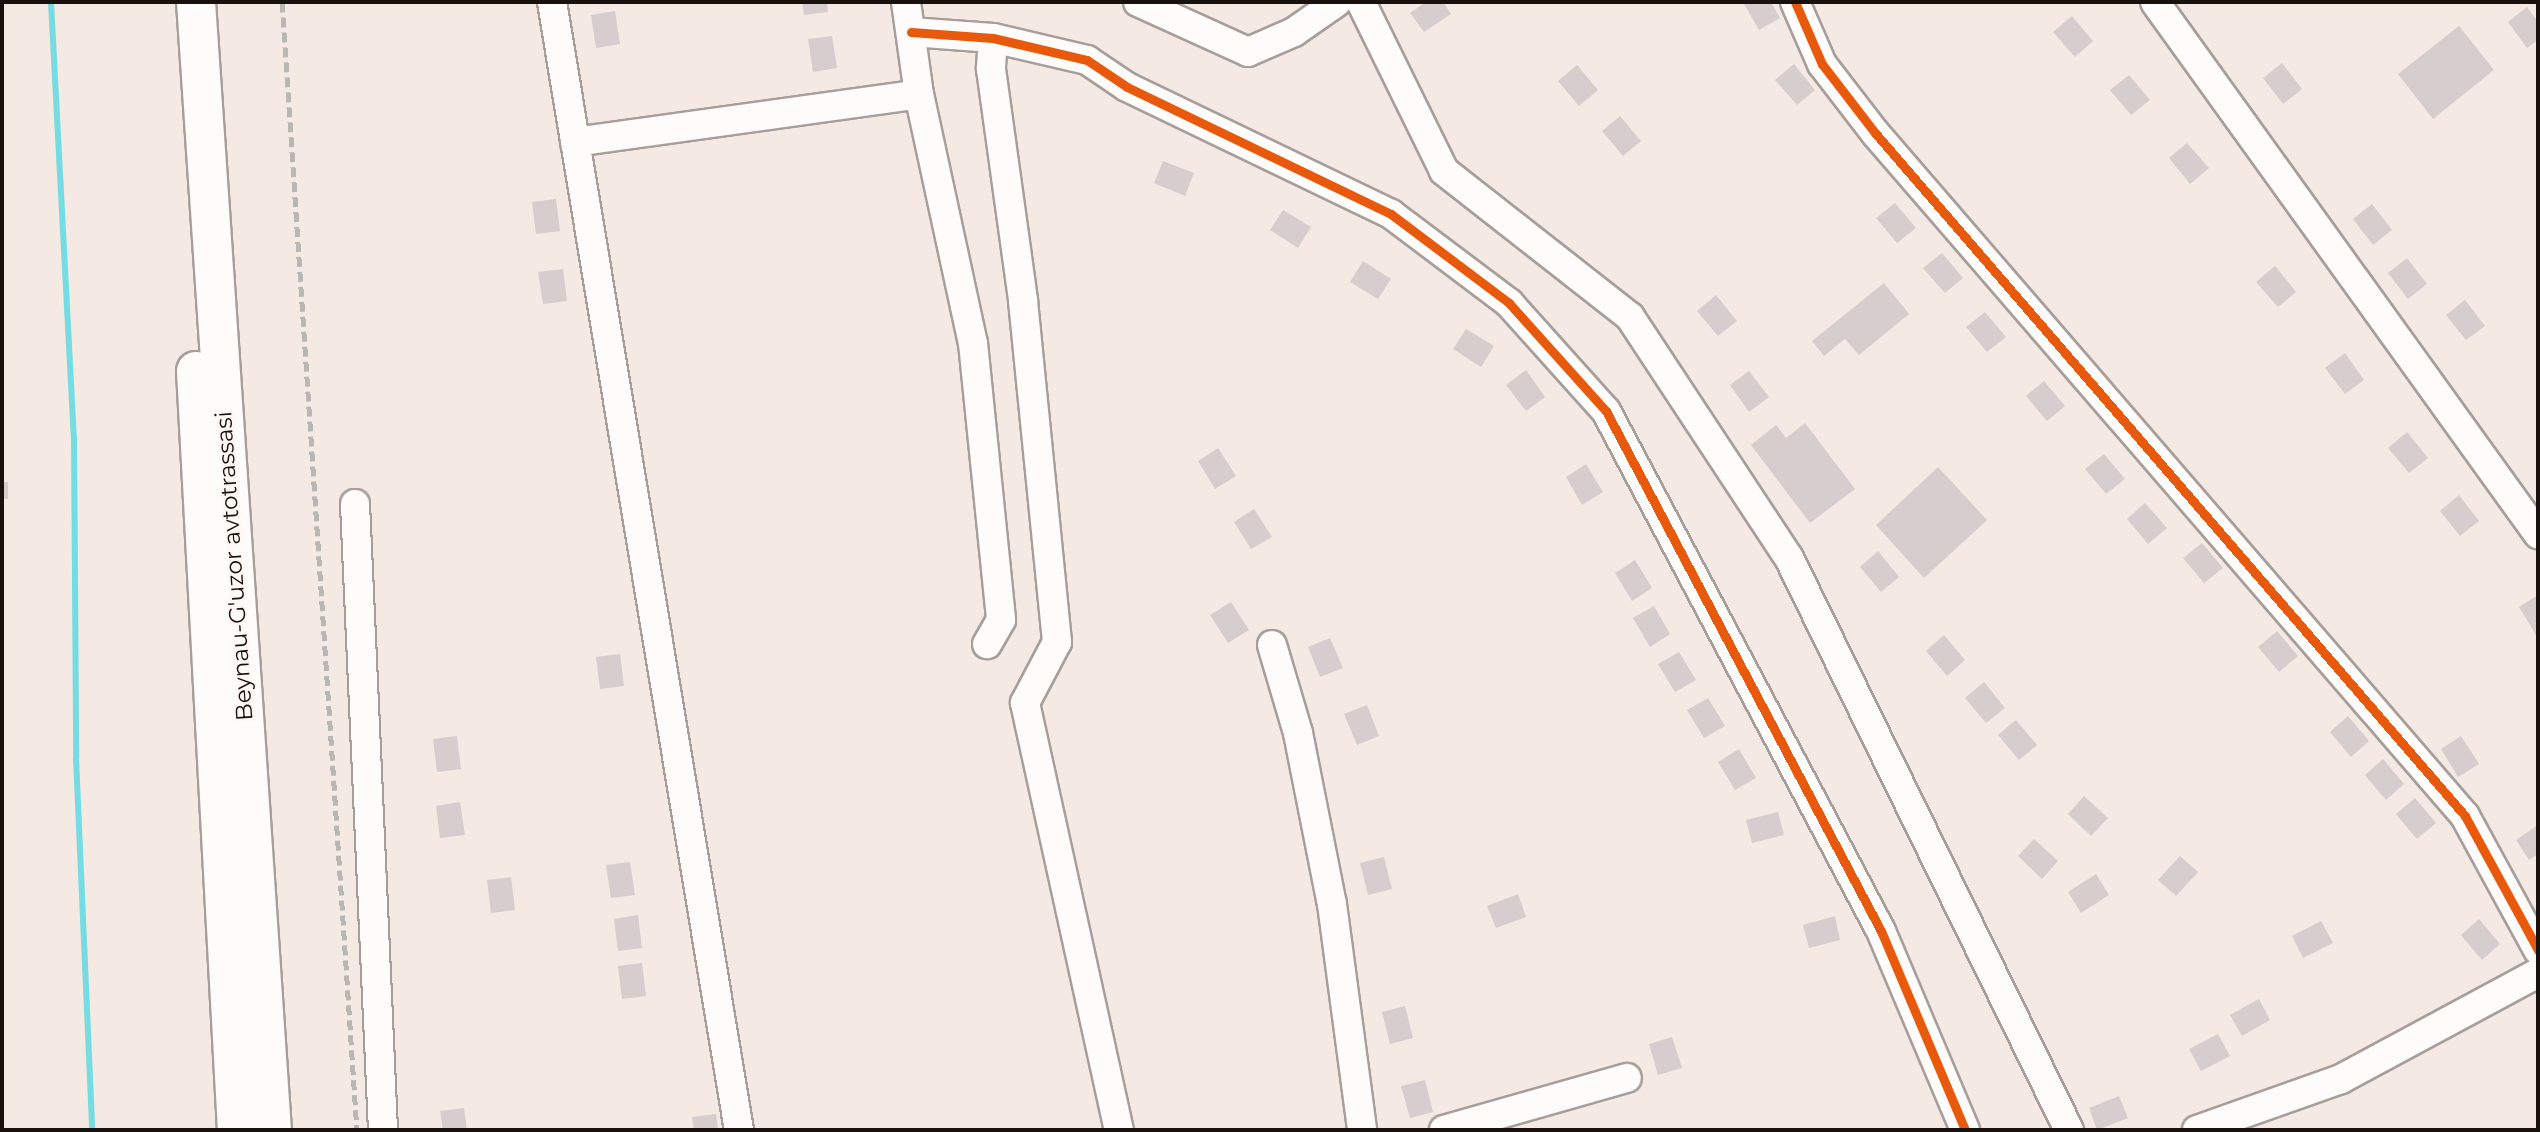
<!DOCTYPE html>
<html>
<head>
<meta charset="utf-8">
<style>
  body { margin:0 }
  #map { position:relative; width:2540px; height:1132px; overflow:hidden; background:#f4e9e3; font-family:Montserrat,sans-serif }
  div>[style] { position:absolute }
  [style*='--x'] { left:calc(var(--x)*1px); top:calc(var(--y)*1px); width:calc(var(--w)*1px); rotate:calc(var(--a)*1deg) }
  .stream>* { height:6px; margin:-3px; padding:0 3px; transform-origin:3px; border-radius:3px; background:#74dce2 }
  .building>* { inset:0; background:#d5cdce }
  .roads { filter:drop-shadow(2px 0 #a79e9a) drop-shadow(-2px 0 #a79e9a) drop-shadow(0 2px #a79e9a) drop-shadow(0 -2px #a79e9a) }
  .minor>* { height:28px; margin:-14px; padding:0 14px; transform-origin:14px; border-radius:14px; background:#fdfcfb }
  .highway>* { height:38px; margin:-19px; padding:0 19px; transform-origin:19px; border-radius:19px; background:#fdfcfb }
  .rail>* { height:5px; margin-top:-2.5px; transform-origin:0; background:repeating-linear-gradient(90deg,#b9b7b5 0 10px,transparent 0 15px) }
  .cycleway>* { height:9px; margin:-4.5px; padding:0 4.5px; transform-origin:4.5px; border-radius:4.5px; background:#e8590c }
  span { translate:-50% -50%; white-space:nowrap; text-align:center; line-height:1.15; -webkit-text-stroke:6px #fff7f3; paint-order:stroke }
  .street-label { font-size:23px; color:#18110e }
  .frame { position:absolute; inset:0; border:4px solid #18110e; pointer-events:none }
</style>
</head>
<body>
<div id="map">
  <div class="stream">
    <i style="--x:51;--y:2;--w:437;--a:87"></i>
    <i style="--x:74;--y:438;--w:320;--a:89.6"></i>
    <i style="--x:76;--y:758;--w:372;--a:87.5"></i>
  </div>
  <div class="building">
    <i style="clip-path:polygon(802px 2px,827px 2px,828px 12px,804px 15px)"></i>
    <i style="clip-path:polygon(1426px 2px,1443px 2px,1451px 14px,1424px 32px,1410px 13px)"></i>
    <i style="clip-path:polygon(1743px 2px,1771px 2px,1780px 18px,1759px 30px)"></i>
    <i style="clip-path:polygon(2527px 7px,2538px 22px,2538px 40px,2527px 48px,2508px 22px)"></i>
    <i style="clip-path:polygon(615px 11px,620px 44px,596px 48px,591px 15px)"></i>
    <i style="clip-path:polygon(2072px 16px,2093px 41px,2075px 57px,2053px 32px)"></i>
    <i style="clip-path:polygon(2459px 26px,2494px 70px,2433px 119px,2398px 74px)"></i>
    <i style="clip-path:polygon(832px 36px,837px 68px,813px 72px,808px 39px)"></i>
    <i style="clip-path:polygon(2282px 63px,2302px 89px,2283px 104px,2263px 78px)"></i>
    <i style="clip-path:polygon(1794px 64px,1815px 90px,1797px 105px,1775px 80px)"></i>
    <i style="clip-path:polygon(1577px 65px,1598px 90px,1579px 106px,1558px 81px)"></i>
    <i style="clip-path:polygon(2129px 75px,2150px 100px,2131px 115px,2110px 90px)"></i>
    <i style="clip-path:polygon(1620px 116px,1641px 141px,1623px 156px,1602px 131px)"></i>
    <i style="clip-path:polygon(2187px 143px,2209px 168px,2190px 184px,2169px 158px)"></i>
    <i style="clip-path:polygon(1163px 161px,1194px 173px,1185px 196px,1154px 183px)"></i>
    <i style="clip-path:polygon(556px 199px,560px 231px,536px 234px,532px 202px)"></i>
    <i style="clip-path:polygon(1895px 203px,1916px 228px,1897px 243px,1876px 218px)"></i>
    <i style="clip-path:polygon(2372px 204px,2392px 230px,2373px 245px,2353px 219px)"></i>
    <i style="clip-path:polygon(1283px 210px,1311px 227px,1298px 248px,1270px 230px)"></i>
    <i style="clip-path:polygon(1942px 253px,1963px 278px,1945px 293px,1923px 268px)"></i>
    <i style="clip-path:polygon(2407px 258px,2427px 284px,2408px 299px,2388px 273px)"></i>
    <i style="clip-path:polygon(1363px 261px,1391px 279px,1378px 299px,1350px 282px)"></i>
    <i style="clip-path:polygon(2275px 266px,2296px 292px,2278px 307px,2256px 282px)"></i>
    <i style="clip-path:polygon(563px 269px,567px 301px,543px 304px,538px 272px)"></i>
    <i style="clip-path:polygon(1884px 283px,1909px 314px,1859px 355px,1845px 339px,1824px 356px,1812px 341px)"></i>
    <i style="clip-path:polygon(1716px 295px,1737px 321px,1718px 336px,1697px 311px)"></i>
    <i style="clip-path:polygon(2465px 300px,2485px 326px,2466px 340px,2446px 315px)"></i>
    <i style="clip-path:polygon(1985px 312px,2006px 337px,1987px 352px,1966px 327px)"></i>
    <i style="clip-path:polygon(1466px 329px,1494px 346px,1481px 367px,1453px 349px)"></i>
    <i style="clip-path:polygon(2345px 353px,2364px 380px,2345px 394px,2325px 368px)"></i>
    <i style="clip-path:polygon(1526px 370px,1545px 397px,1526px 411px,1506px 385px)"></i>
    <i style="clip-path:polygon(1749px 371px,1769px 397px,1749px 412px,1730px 385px)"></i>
    <i style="clip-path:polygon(2044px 381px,2065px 406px,2047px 421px,2026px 396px)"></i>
    <i style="clip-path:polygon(1805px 423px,1855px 489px,1810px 523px,1751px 445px,1776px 425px,1786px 438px)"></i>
    <i style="clip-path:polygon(2407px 432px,2428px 458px,2409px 473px,2388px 448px)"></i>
    <i style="clip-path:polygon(1218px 448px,1236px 476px,1215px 489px,1198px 461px)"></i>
    <i style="clip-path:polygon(2104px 454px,2125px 479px,2106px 494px,2085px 469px)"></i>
    <i style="clip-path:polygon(1586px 464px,1603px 492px,1582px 505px,1566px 477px)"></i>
    <i style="clip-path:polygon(1938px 467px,1987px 520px,1924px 578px,1876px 525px)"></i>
    <i style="clip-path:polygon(2px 482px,8px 482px,8px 499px,2px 499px)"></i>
    <i style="clip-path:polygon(2459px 495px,2479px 521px,2460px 536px,2440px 511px)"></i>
    <i style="clip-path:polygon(2145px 503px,2167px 528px,2148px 544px,2127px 519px)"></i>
    <i style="clip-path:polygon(1254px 509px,1272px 537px,1251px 549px,1234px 522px)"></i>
    <i style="clip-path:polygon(2202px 543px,2223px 568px,2204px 583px,2183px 558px)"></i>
    <i style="clip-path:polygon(1878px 551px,1899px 577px,1881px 592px,1860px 567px)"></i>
    <i style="clip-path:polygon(1635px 560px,1652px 588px,1632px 601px,1615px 573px)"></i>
    <i style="clip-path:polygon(2538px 595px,2538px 633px,2536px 635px,2519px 607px)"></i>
    <i style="clip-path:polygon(1231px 602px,1249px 630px,1228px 643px,1210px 615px)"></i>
    <i style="clip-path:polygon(1654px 606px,1670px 634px,1650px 647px,1633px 618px)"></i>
    <i style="clip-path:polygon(2277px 631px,2298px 656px,2279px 672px,2258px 647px)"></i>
    <i style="clip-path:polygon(1944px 635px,1965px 660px,1947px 676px,1926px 651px)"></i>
    <i style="clip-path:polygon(1330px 638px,1343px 668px,1320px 677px,1308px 647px)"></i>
    <i style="clip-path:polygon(1679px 652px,1696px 680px,1675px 692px,1658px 664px)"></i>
    <i style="clip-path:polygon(620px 654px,624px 686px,600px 689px,596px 657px)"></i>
    <i style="clip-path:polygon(1984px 682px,2005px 708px,1986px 723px,1965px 698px)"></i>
    <i style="clip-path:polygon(1708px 698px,1725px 726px,1704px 738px,1687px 710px)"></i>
    <i style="clip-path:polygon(1367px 705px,1379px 736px,1357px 745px,1344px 714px)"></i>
    <i style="clip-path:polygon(2348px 716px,2369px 741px,2351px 757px,2330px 732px)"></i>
    <i style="clip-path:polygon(2016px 720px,2037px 745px,2019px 760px,1998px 735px)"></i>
    <i style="clip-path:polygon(457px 736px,461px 769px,437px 772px,433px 739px)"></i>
    <i style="clip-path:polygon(2461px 736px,2479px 764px,2458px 777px,2441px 749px)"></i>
    <i style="clip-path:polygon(1739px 749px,1756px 778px,1735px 790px,1718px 762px)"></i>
    <i style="clip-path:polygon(2383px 759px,2404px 784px,2386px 800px,2365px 775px)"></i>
    <i style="clip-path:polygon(2084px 796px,2108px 818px,2091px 836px,2068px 814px)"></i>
    <i style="clip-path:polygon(2415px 798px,2436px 823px,2417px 839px,2396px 814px)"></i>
    <i style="clip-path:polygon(460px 802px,465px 835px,440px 838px,436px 806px)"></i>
    <i style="clip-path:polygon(1778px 812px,1784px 835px,1752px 843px,1746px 820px)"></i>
    <i style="clip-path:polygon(2538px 825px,2538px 854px,2529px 860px,2516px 840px)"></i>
    <i style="clip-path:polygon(2034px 839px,2058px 861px,2042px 879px,2018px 856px)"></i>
    <i style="clip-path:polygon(2180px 856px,2198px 872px,2176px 896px,2158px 880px)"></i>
    <i style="clip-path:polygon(1384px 857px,1392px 889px,1368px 895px,1360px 863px)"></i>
    <i style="clip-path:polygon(630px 862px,635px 895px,611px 898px,606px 865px)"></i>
    <i style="clip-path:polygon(2096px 874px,2109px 895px,2081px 913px,2068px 892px)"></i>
    <i style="clip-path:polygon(511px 877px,515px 910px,491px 913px,487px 880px)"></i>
    <i style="clip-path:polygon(1518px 894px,1526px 917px,1496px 928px,1487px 906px)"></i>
    <i style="clip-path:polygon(638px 915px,642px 948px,618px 951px,614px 919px)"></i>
    <i style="clip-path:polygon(1835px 916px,1840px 940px,1809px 948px,1803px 925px)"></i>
    <i style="clip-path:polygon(2479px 919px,2500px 944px,2482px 960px,2461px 935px)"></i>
    <i style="clip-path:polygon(2321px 921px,2333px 943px,2303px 958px,2292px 936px)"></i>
    <i style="clip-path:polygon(642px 963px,646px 996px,622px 999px,618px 966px)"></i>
    <i style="clip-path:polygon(2259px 999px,2270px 1020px,2242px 1036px,2230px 1015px)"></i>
    <i style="clip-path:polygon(1405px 1006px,1413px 1038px,1390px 1044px,1382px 1012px)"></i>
    <i style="clip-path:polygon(2218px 1034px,2230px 1056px,2201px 1071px,2189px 1049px)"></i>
    <i style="clip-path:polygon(1672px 1037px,1682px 1068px,1658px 1075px,1649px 1044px)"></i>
    <i style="clip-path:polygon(1425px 1080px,1433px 1112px,1410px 1118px,1401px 1086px)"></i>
    <i style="clip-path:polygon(2119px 1096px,2128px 1118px,2097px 1130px,2089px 1108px)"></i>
    <i style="clip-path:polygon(464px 1108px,467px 1130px,443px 1130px,440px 1111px)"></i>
    <i style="clip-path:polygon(716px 1114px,718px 1130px,694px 1130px,692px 1117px)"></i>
  </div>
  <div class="roads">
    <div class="minor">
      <i style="--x:552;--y:2;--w:1143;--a:80.59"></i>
      <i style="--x:906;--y:2;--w:93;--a:82"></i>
      <i style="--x:919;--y:94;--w:255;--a:77.8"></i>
      <i style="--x:973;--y:343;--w:278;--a:84.2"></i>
      <i style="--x:1001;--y:620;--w:28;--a:120"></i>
      <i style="--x:1138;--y:2;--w:121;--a:24.4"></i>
      <i style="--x:1248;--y:52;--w:50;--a:-23.5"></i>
      <i style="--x:1294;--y:32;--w:52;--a:-34.9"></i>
      <i style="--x:1361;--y:2;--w:188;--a:63.8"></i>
      <i style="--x:1444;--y:171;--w:236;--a:38.1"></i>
      <i style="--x:1630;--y:317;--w:289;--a:56.6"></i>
      <i style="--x:1789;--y:558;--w:637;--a:63.92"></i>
      <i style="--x:1795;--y:2;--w:68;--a:66.5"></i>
      <i style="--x:1822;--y:64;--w:88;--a:52.4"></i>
      <i style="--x:1876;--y:134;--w:901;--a:49.18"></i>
      <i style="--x:2465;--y:816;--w:153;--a:61.4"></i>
      <i style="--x:2155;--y:2;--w:656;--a:54.25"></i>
      <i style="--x:911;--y:32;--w:82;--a:4.2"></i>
      <i style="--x:993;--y:38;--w:97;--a:13.2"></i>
      <i style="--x:1087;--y:60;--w:48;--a:34"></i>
      <i style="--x:1127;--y:87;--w:293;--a:25.7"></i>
      <i style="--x:1391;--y:214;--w:148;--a:37"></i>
      <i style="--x:1509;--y:303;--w:145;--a:48.1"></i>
      <i style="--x:1606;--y:411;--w:588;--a:62.13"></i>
      <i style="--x:1881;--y:931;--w:216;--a:67.1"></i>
      <i style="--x:993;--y:38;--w:31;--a:94"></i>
      <i style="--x:991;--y:69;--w:234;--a:82.1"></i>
      <i style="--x:1023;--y:301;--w:343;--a:84.3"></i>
      <i style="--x:1057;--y:642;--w:69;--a:117.7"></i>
      <i style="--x:1025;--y:703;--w:437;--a:77.6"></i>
      <i style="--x:575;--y:142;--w:347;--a:-7.9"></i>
      <i style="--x:355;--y:504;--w:627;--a:87.44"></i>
      <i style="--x:1272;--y:645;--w:92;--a:73.5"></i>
      <i style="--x:1298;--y:733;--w:174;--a:78.8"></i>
      <i style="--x:1332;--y:904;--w:228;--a:82.4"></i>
      <i style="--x:1444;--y:1130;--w:190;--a:-15.9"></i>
      <i style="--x:2197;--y:1130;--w:153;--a:-19.5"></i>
      <i style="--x:2341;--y:1079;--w:224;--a:-28.3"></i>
    </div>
    <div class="highway">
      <i style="--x:196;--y:2;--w:1131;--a:86.15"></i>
      <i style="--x:196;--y:371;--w:760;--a:86.91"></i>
    </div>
  </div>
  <div class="rail">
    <i style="--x:282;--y:2;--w:1130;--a:86.2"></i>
  </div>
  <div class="cycleway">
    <i style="--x:1795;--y:2;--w:68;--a:66.5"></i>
    <i style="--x:1822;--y:64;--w:88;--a:52.4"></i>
    <i style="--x:1876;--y:134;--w:901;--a:49.18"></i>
    <i style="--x:2465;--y:816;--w:153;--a:61.4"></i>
    <i style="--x:911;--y:32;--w:82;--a:4.2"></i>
    <i style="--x:993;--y:38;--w:97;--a:13.2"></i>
    <i style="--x:1087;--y:60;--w:48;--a:34"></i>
    <i style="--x:1127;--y:87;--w:293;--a:25.7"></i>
    <i style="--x:1391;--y:214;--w:148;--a:37"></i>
    <i style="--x:1509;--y:303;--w:145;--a:48.1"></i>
    <i style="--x:1606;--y:411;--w:588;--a:62.13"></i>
    <i style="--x:1881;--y:931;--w:216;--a:67.1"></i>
  </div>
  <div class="street-label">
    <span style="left:234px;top:566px;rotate:-94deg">Beynau-G'uzor avtotrassasi</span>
  </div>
  <div class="frame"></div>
</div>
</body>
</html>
